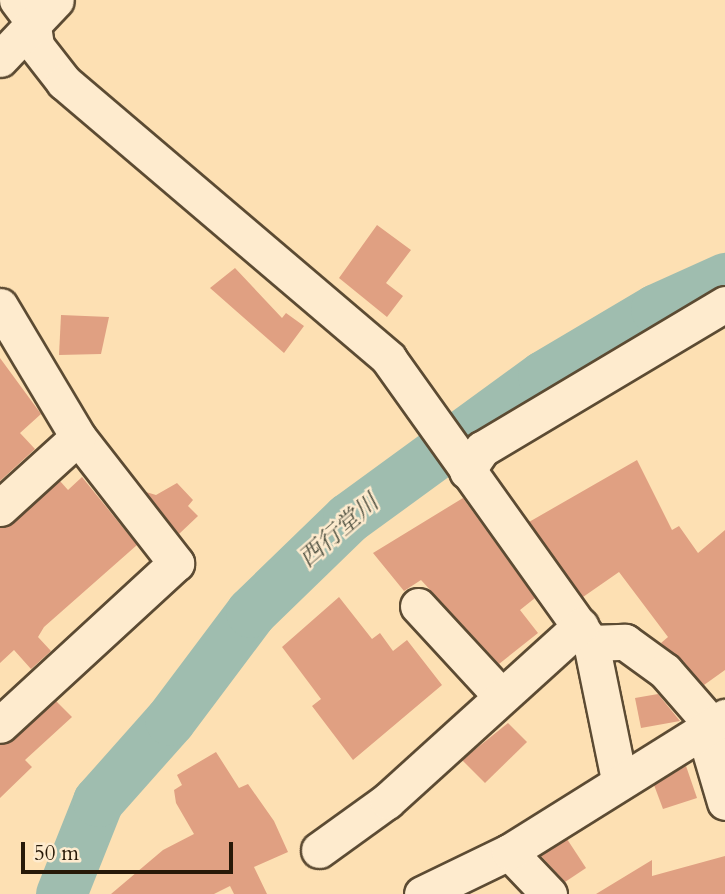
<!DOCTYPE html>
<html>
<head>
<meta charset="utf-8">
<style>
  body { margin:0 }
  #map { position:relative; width:725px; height:894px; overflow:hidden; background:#fde0b3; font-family:Cardo,"Noto Serif JP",serif }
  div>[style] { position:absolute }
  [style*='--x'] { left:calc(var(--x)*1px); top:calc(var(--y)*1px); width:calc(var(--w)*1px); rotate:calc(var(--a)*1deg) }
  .river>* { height:51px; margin:-25.5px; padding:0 25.5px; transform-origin:25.5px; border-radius:25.5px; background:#9fbdaf }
  .building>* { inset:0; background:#e0a082 }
  .roads { filter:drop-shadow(2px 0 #5c4b33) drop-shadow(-2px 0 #5c4b33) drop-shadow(0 2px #5c4b33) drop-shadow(0 -2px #5c4b33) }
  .minor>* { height:35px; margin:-17.5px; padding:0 17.5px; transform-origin:17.5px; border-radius:17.5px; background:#feebce }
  span { translate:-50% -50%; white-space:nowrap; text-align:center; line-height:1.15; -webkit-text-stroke:5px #feebce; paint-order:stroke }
  .water-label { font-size:24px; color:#515242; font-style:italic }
  .scale { position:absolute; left:21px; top:842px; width:212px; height:32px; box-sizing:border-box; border:4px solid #271908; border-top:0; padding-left:9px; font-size:21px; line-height:24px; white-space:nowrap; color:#271908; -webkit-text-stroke:5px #feebce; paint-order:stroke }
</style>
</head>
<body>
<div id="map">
  <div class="river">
    <i style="--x:61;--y:894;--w:100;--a:-68.3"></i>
    <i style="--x:98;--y:801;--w:108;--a:-48.4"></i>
    <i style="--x:170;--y:720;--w:135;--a:-53.1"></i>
    <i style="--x:251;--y:612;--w:135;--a:-44.1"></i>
    <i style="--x:348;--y:518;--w:241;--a:-36.1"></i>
    <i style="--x:543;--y:376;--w:131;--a:-30.7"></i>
    <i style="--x:656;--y:309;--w:76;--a:-24.2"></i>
  </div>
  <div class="building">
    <i style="clip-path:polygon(377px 225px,411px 250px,386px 283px,403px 296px,387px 317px,339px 278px)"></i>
    <i style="clip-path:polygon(235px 268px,282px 318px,286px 313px,304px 326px,284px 353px,210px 288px)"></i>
    <i style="clip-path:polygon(61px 315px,109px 317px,101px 354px,59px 355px)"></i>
    <i style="clip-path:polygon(0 358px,41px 414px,20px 433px,35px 449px,0 481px)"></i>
    <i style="clip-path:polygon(637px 460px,672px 530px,679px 526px,698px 553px,725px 530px,725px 670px,704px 685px,661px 643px,668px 637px,619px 572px,583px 597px,529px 522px)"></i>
    <i style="clip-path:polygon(82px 477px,137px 545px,44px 627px,38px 637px,51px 651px,31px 669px,14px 650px,0 663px,0 528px,60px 481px,68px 490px)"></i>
    <i style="clip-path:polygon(177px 483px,193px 500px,188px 506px,198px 516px,179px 534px,146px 492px,156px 495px)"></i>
    <i style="clip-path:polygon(463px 498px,535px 598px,520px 610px,538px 633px,499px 664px,421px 580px,404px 591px,373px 553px)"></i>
    <i style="clip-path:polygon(339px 597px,372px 639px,380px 633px,393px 651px,407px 640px,442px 685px,353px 760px,312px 706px,321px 699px,282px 647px)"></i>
    <i style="clip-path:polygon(658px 694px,680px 721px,641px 728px,635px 698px)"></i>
    <i style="clip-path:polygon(56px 701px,72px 717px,25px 760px,32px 767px,0 798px,0 745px)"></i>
    <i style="clip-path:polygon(508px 723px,527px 742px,485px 783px,462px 760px)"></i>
    <i style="clip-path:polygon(216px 752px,239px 788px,248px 784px,274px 821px,288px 852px,254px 867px,267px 894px,234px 894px,230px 886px,214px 894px,111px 894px,163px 850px,194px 834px,176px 803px,174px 790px,182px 785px,177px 775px)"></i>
    <i style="clip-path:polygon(686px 766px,697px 798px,663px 809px,654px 785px)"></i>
    <i style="clip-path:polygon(567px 839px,586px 868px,565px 882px,541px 856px)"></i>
    <i style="clip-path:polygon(725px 856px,725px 894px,596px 894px,652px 860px,652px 876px)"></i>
  </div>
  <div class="roads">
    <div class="minor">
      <i style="--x:17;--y:0;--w:25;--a:53"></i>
      <i style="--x:32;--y:20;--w:26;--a:81"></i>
      <i style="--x:36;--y:46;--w:46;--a:52.1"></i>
      <i style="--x:64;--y:82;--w:426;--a:40.4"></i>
      <i style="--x:388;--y:358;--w:350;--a:54.5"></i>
      <i style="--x:591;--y:643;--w:140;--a:78.4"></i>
      <i style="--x:0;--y:59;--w:81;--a:-46.5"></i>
      <i style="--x:0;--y:306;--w:152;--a:59.2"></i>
      <i style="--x:78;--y:437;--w:160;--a:52.1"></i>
      <i style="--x:176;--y:563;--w:239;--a:137.4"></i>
      <i style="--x:467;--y:471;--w:27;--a:-56"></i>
      <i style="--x:482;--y:449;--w:283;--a:-30.8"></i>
      <i style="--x:0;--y:508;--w:105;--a:-42.3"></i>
      <i style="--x:418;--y:606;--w:121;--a:47.3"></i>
      <i style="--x:591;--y:643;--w:34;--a:-2"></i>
      <i style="--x:625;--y:642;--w:49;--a:35.9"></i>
      <i style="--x:665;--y:671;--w:72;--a:49"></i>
      <i style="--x:704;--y:731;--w:74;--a:73.5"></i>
      <i style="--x:319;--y:850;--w:84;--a:-35.8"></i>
      <i style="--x:387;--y:801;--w:261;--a:-42.2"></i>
      <i style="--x:509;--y:852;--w:58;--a:46.4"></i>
      <i style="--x:422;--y:894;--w:97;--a:-25.8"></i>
      <i style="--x:509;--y:852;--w:255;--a:-32"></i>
    </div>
  </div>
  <div class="water-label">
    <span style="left:339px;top:531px;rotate:-41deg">西行堂川</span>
  </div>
  <div class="scale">50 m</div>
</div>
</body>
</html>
